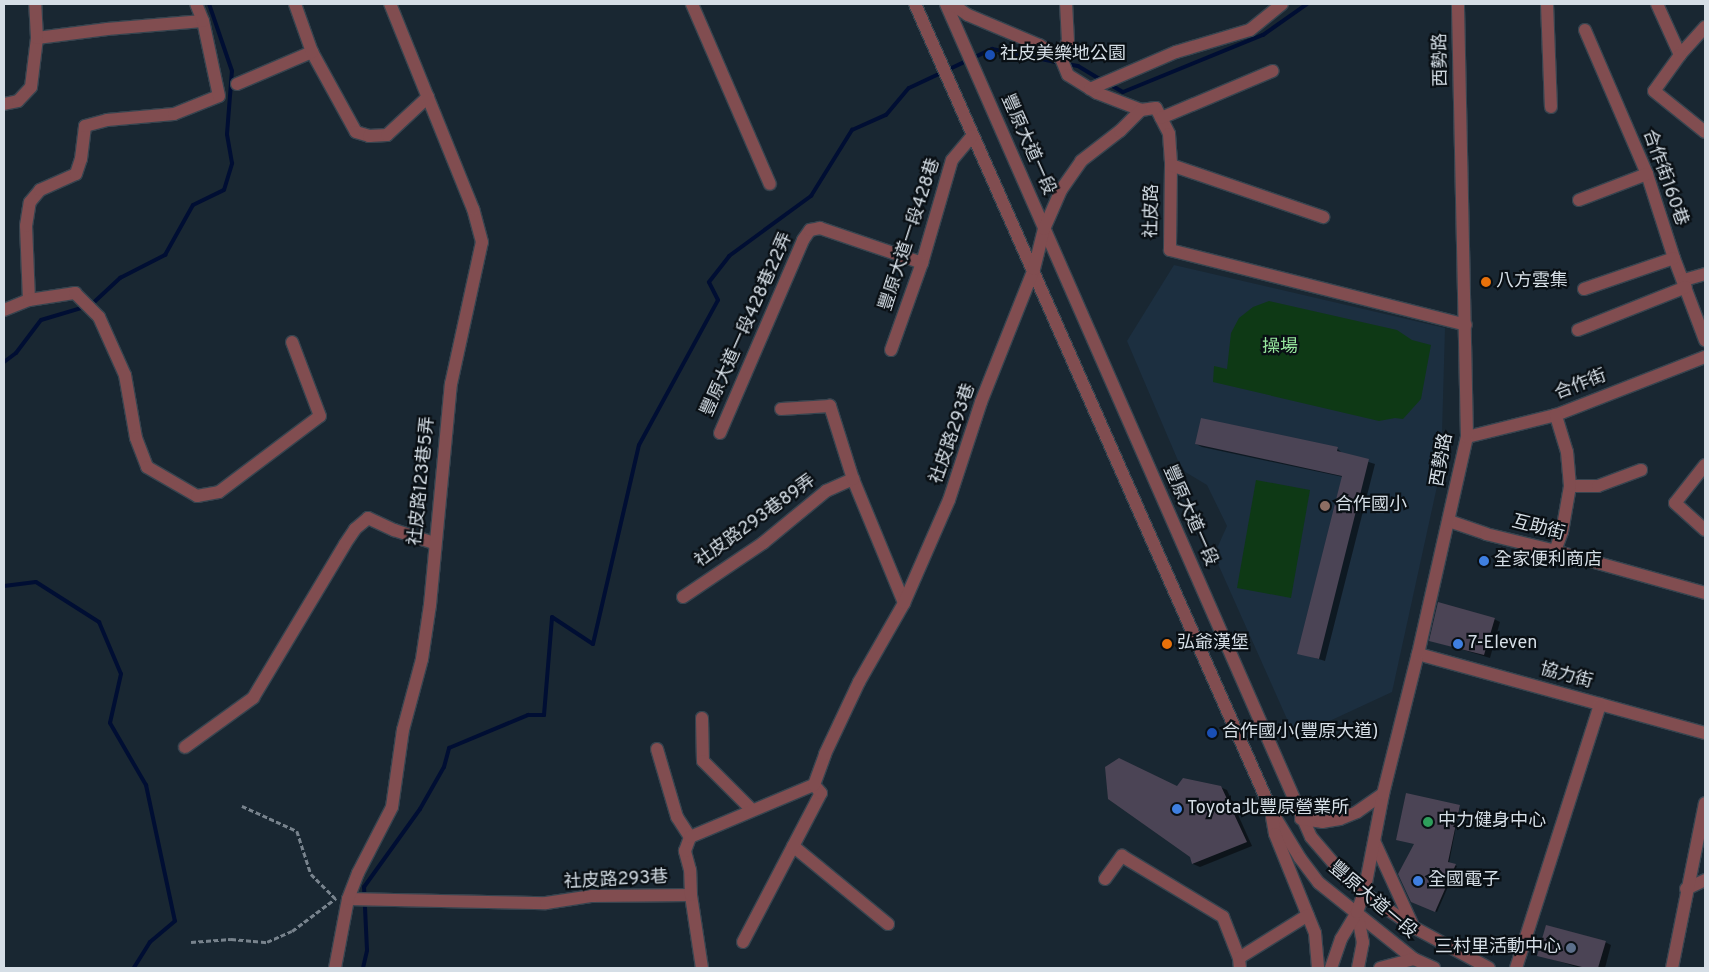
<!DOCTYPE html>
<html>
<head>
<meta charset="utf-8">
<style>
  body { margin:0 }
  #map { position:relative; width:1709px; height:972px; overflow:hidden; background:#192732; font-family:Overpass,"Noto Sans TC",sans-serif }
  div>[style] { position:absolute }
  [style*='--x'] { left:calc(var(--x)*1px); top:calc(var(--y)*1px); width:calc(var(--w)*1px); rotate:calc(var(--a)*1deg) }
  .built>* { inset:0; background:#1c2f40 }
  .green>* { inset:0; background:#0e3915 }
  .shadow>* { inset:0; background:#0007 }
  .stream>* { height:4px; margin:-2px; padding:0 2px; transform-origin:2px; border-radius:2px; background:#000e33 }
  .building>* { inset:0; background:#4b4455 }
  .path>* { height:2.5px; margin-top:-1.25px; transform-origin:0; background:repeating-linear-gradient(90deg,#78838d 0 5px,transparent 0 7.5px) }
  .roads { filter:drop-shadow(1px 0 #37444f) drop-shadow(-1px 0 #37444f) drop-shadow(0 1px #37444f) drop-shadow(0 -1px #37444f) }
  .minor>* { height:12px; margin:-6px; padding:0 6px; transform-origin:6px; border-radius:6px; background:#814d50 }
  .dots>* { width:14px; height:14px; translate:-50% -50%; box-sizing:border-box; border:2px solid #090f14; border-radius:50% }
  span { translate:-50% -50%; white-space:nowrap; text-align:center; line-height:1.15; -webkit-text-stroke:4.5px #090f14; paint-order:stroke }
  .poi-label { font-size:18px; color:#d5dee6 }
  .left { translate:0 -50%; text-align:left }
  .right { translate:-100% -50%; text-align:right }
  .street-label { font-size:18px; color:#d5dee6 }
  .park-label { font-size:18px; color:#96e69d }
  .frame { position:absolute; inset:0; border:5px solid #d5dee6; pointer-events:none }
</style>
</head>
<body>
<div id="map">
  <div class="built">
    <i style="clip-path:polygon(1174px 265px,1445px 328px,1441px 468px,1392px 692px,1295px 737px,1214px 555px,1227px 526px,1207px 485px,1182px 470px,1127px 341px)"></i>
  </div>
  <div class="green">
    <i style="clip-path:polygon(1269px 301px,1397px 330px,1412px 340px,1431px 345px,1421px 399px,1403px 419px,1395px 418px,1379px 421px,1213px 382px,1214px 366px,1227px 369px,1231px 333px,1239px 318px,1253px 307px)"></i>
    <i style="clip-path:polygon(1256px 480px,1310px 490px,1291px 598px,1237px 588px)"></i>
  </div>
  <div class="shadow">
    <i style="clip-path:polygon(1196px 444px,1337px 448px,1343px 454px,1375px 464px,1325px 661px,1299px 653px,1343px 477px,1202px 447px)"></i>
    <i style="clip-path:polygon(1494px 619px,1500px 622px,1490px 658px,1431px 640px)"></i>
    <i style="clip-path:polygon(1220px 787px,1227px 790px,1252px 846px,1200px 867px,1193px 864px,1191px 856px,1178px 788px)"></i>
    <i style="clip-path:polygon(1460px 806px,1449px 863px,1457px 866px,1437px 912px,1414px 902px)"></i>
    <i style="clip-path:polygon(1605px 942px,1611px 945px,1605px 968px,1580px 968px,1539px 955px)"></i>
  </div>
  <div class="stream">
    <i style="--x:1067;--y:64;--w:11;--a:10"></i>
    <i style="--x:1078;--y:66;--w:29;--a:31"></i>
    <i style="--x:1109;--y:84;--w:16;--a:30"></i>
    <i style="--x:1123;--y:92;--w:151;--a:-22.2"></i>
    <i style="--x:1263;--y:35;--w:54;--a:-35.2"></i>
    <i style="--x:91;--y:305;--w:40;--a:-43"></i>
    <i style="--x:120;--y:278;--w:51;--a:-27.1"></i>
    <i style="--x:165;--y:255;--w:57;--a:-60.8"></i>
    <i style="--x:193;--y:205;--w:34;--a:-26"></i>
    <i style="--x:224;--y:190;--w:28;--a:-73"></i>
    <i style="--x:232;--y:163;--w:29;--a:-100"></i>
    <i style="--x:227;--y:134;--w:63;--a:-85.5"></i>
    <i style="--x:232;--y:71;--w:71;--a:-108.9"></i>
    <i style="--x:4;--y:362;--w:15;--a:-37"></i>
    <i style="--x:16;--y:353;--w:41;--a:-52.9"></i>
    <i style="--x:41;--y:320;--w:46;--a:-16.5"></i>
    <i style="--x:4;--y:586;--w:32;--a:-7"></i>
    <i style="--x:36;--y:582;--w:75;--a:32.4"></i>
    <i style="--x:99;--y:622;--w:56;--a:67.1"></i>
    <i style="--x:121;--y:674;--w:50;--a:102.7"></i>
    <i style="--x:110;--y:723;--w:72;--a:59.9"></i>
    <i style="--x:146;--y:785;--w:139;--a:78"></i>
    <i style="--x:175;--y:921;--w:33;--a:140"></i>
    <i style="--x:150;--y:942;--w:31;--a:122"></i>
    <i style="--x:363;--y:968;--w:18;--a:-77"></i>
    <i style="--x:367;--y:950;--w:63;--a:-92.7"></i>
    <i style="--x:364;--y:887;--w:96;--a:-54.3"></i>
    <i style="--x:420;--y:809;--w:48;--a:-60.3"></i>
    <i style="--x:444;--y:767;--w:20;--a:-75"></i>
    <i style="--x:449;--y:748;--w:86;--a:-22.7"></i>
    <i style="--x:528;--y:715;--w:16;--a:0"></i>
    <i style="--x:544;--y:715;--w:98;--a:-85.3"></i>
    <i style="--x:552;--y:617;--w:49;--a:33.4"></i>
    <i style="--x:593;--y:644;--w:204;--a:-77"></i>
    <i style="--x:639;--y:445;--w:165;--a:-61.4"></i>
    <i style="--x:718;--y:300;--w:20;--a:-117"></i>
    <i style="--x:709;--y:282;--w:33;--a:-52"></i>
    <i style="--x:729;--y:256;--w:102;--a:-36.2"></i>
    <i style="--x:811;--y:196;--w:78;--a:-58.2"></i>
    <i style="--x:852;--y:130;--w:37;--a:-24"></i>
    <i style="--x:886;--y:115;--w:35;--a:-50"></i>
    <i style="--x:909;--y:88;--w:92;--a:-25.2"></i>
    <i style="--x:992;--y:49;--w:69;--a:11.6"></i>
  </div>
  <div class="building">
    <i style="clip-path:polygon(1201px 418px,1338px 447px,1337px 451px,1369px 459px,1319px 659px,1297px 654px,1342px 476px,1195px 444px)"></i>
    <i style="clip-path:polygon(1438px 602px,1495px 618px,1484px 655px,1429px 641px)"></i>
    <i style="clip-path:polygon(1119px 758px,1177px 786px,1183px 778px,1221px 786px,1247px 842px,1192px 864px,1190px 857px,1108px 799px,1105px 767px)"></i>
    <i style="clip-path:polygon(1406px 793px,1460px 805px,1448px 862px,1456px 864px,1435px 912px,1411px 902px,1398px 874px,1414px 844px,1396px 840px)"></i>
    <i style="clip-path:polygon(1546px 925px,1606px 941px,1598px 968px,1586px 968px,1537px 956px)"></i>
  </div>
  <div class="path">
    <i style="--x:242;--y:806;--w:60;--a:24.4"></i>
    <i style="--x:297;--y:831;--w:45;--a:72"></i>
    <i style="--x:311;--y:874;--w:34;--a:45"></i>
    <i style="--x:191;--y:942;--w:40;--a:-4.3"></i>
    <i style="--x:231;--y:939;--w:36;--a:5"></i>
    <i style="--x:267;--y:942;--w:27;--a:-24"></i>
    <i style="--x:292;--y:931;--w:55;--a:-36.9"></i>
  </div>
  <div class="roads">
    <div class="minor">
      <i style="--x:692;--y:4;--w:196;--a:66.6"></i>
      <i style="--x:915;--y:4;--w:883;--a:66.16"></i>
      <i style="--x:1272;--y:812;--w:54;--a:58.7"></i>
      <i style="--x:1300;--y:858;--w:31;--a:53"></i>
      <i style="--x:1319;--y:883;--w:122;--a:38.7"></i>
      <i style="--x:1414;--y:959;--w:22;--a:24"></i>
      <i style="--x:946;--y:4;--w:909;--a:66.34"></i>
      <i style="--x:1311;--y:837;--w:48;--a:49.3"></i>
      <i style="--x:1342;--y:873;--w:30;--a:42"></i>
      <i style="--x:1364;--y:893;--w:62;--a:34.5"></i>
      <i style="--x:1415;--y:928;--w:84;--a:28.4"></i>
      <i style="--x:952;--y:4;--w:19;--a:35"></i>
      <i style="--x:968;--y:15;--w:77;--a:22.9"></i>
      <i style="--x:1039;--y:45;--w:26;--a:31"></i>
      <i style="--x:1061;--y:58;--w:18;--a:68"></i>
      <i style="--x:1068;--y:75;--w:34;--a:32"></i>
      <i style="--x:1097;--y:93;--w:47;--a:21.1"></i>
      <i style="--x:1141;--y:110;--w:15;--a:-8"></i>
      <i style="--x:1156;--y:108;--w:29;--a:63"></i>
      <i style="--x:1169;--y:134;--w:31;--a:86"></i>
      <i style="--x:1171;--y:165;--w:85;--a:90.7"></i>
      <i style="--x:1170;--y:250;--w:305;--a:14.2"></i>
      <i style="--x:1547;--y:4;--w:103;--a:87.8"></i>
      <i style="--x:1657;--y:4;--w:56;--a:65.7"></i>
      <i style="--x:1705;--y:27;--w:38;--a:132"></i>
      <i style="--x:1680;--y:55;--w:44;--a:125.8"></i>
      <i style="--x:1654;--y:91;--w:65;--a:38.8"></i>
      <i style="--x:1585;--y:30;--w:157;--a:66.7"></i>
      <i style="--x:1647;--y:174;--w:88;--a:72.2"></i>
      <i style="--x:1674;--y:258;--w:88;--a:69.3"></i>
      <i style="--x:37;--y:38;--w:71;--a:-7.3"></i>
      <i style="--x:107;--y:29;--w:96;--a:-4.8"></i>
      <i style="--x:312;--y:52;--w:91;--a:61.2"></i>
      <i style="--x:356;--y:132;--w:14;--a:17"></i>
      <i style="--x:369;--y:136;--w:18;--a:-3"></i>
      <i style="--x:387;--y:135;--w:56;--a:-42.8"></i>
      <i style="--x:1061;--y:58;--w:18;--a:-68"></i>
      <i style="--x:1068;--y:41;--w:37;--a:-93"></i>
      <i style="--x:237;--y:84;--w:82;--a:-23.1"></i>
      <i style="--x:312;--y:52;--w:51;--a:-109.5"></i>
      <i style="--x:1090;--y:89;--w:94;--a:-23.3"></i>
      <i style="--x:1176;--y:52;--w:77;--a:-16.6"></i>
      <i style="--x:1250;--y:30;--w:41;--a:-39.1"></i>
      <i style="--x:4;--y:104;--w:14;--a:-12"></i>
      <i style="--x:18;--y:101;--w:19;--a:-47"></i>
      <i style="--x:31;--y:87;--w:49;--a:-83"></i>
      <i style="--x:37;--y:38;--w:34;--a:-93"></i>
      <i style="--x:1161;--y:118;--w:121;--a:-22.9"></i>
      <i style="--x:1171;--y:165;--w:161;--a:18.9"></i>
      <i style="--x:1579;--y:200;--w:73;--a:-20.9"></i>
      <i style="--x:1684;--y:280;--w:22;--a:-16"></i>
      <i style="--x:1584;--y:289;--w:95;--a:-19"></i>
      <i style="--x:29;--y:300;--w:74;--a:-92.3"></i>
      <i style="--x:26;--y:226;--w:24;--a:-81"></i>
      <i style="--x:30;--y:202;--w:16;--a:-50"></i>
      <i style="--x:40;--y:190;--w:39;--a:-24"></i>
      <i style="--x:76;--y:174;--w:16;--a:-72"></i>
      <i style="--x:81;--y:159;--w:33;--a:-83"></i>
      <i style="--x:85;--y:126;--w:23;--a:-15"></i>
      <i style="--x:107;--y:120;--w:67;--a:-5.1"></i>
      <i style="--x:174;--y:114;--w:48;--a:-21.8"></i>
      <i style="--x:219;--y:96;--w:77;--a:-102"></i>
      <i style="--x:203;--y:21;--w:18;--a:-112"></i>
      <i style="--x:4;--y:310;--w:27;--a:-22"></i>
      <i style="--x:29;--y:300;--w:47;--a:-8.7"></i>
      <i style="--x:75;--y:293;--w:34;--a:45"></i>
      <i style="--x:99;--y:317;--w:64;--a:65.9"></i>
      <i style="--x:125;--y:375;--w:64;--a:80.1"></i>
      <i style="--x:136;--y:438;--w:31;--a:69"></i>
      <i style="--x:147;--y:467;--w:58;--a:30.1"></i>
      <i style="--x:197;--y:496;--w:22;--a:-10"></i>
      <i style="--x:219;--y:492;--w:126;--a:-37"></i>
      <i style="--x:320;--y:416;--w:79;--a:-110.7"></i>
      <i style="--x:1578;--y:330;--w:116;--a:-21.7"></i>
      <i style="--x:891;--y:350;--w:92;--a:-70.4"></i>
      <i style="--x:922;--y:263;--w:107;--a:-73.8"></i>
      <i style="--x:952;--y:160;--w:31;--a:-50"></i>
      <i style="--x:720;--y:433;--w:210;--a:-66.7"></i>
      <i style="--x:803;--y:240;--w:12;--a:-55"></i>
      <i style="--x:810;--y:230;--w:10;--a:-11"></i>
      <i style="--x:820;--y:228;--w:108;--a:18.9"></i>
      <i style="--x:1467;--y:437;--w:92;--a:-13.9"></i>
      <i style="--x:1556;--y:415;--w:160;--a:-21.3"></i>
      <i style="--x:1705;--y:465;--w:48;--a:128.3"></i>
      <i style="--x:1675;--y:503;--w:40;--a:42"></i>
      <i style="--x:853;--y:479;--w:134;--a:67.6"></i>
      <i style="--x:1570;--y:486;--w:28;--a:0"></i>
      <i style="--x:1598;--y:486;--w:46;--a:-20.4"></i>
      <i style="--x:1449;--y:521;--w:39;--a:19"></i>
      <i style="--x:1486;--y:534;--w:71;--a:13.8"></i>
      <i style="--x:1555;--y:551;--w:156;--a:15.6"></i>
      <i style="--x:1555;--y:551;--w:20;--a:-70"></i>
      <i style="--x:1562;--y:532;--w:47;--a:-80.1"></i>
      <i style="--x:1570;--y:486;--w:34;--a:-95"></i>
      <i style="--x:1567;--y:452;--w:39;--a:-107"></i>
      <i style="--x:683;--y:597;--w:97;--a:-34"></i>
      <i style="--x:763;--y:543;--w:82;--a:-39.5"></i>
      <i style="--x:826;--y:491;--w:30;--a:-24"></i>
      <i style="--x:853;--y:479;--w:77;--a:-107.5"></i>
      <i style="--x:830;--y:406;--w:49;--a:176.5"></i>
      <i style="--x:1418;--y:654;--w:298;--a:15.4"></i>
      <i style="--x:702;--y:718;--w:43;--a:88.7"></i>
      <i style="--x:703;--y:761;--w:69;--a:45"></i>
      <i style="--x:185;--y:747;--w:84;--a:-35.8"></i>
      <i style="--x:253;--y:698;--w:179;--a:-59.1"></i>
      <i style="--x:345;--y:544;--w:18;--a:-56"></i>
      <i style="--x:355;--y:529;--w:17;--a:-40"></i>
      <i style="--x:368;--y:518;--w:29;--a:25"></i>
      <i style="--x:394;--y:530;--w:42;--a:18"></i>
      <i style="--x:657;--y:749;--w:71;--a:73.6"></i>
      <i style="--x:677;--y:817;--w:24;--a:57"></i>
      <i style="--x:1272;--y:817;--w:17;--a:80"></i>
      <i style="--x:1275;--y:834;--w:107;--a:68"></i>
      <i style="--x:1315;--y:933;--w:35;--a:85"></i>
      <i style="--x:1301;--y:819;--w:21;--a:8"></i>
      <i style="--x:1322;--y:822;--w:18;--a:-9"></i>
      <i style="--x:1340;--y:819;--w:18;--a:-22"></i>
      <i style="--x:1357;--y:812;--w:32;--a:-35"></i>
      <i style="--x:1375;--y:843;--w:89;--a:65.4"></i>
      <i style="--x:793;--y:846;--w:123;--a:39.4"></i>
      <i style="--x:1105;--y:879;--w:29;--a:-54"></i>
      <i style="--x:1122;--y:856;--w:118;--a:31.1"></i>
      <i style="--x:1223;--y:917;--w:44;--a:68.7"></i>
      <i style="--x:1686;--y:889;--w:21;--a:-25"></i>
      <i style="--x:348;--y:899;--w:198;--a:1.2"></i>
      <i style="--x:546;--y:903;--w:47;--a:-8.7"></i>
      <i style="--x:592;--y:896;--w:99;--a:-0.6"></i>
      <i style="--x:1357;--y:912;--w:31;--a:79"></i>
      <i style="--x:1363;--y:942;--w:26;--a:101"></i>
      <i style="--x:743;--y:942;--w:168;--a:-62.4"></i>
      <i style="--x:821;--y:793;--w:11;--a:-131"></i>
      <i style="--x:335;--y:968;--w:70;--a:-79.3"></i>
      <i style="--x:348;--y:899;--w:28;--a:-69"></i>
      <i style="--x:358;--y:873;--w:74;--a:-62.7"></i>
      <i style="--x:392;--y:807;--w:78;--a:-81.9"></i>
      <i style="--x:403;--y:730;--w:73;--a:-75"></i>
      <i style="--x:422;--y:659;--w:55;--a:-81.6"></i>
      <i style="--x:430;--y:605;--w:222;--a:-84.6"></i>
      <i style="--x:451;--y:384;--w:145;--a:-77.7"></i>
      <i style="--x:482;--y:242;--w:34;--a:-105"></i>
      <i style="--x:473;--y:209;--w:221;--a:-112"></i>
      <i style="--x:702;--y:968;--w:74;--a:-98.6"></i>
      <i style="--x:691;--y:895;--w:25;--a:-92"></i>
      <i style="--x:690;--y:870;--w:20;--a:-105"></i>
      <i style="--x:685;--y:851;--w:15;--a:-70"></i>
      <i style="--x:690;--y:837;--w:134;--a:-22.8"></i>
      <i style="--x:814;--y:785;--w:33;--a:-70"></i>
      <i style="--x:825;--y:754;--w:80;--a:-64.7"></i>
      <i style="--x:859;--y:682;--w:91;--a:-60.3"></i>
      <i style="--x:904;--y:603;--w:112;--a:-66.4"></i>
      <i style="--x:949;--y:500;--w:103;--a:-71.9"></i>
      <i style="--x:981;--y:402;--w:143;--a:-68.3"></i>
      <i style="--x:1034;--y:269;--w:41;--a:-76"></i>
      <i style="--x:1044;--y:229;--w:43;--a:-66.4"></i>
      <i style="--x:1061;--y:190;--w:35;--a:-55"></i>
      <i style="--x:1081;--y:161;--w:49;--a:-37.6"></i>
      <i style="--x:1120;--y:131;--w:30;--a:-45"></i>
      <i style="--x:1240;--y:968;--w:10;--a:-96"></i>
      <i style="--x:1239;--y:958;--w:81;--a:-31.9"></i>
      <i style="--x:1331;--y:968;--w:31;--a:-71"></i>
      <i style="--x:1341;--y:939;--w:31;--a:-59"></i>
      <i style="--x:1357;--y:912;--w:20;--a:-70"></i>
      <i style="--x:1364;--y:893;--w:101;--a:-79.1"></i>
      <i style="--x:1383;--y:794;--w:144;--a:-76"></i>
      <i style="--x:1418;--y:654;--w:222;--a:-77.3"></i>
      <i style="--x:1467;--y:437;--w:433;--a:-91.2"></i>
      <i style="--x:1380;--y:968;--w:35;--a:-15"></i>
      <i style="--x:1516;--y:968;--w:277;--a:-72.3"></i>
      <i style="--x:1672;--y:968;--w:168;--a:-78.7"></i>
    </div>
  </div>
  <div class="dots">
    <i style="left:990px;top:55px;background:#1a4fb4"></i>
    <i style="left:1486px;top:282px;background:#e8710a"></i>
    <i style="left:1325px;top:506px;background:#8d6e63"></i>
    <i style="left:1484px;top:561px;background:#3f7fe0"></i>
    <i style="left:1167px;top:644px;background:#e8710a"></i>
    <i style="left:1458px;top:644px;background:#3f7fe0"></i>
    <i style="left:1212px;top:733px;background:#1a4fb4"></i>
    <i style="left:1177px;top:809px;background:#3f7fe0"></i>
    <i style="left:1428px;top:822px;background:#2e9e5b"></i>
    <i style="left:1418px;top:881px;background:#3f7fe0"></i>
    <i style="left:1571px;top:948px;background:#5c6f8a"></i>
  </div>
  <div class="poi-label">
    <span class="left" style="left:1000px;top:55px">社皮美樂地公園</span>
    <span class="left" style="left:1496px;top:282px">八方雲集</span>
    <span class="left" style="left:1335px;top:506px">合作國小</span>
    <span class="left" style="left:1494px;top:561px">全家便利商店</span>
    <span class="left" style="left:1177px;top:644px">弘爺漢堡</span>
    <span class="left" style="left:1468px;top:644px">7-Eleven</span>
    <span class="left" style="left:1222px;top:733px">合作國小(豐原大道)</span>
    <span class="left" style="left:1187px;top:809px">Toyota北豐原營業所</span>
    <span class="left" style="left:1438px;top:822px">中力健身中心</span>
    <span class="left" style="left:1428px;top:881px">全國電子</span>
    <span class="right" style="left:1561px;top:948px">三村里活動中心</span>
  </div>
  <div class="street-label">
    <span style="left:1442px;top:60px;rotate:-91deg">西勢路</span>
    <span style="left:1027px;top:145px;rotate:66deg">豐原大道一段</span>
    <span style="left:1664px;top:178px;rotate:70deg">合作街160巷</span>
    <span style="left:1153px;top:211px;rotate:-89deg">社皮路</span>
    <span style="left:911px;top:235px;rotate:-72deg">豐原大道一段428巷</span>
    <span style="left:748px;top:325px;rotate:-66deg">豐原大道一段428巷22弄</span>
    <span style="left:1581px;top:386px;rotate:-21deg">合作街</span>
    <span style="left:954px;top:434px;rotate:-71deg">社皮路293巷</span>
    <span style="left:1443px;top:460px;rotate:-80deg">西勢路</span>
    <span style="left:423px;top:481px;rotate:-84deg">社皮路123巷5弄</span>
    <span style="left:1189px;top:516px;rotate:66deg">豐原大道一段</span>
    <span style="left:756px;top:522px;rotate:-36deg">社皮路293巷89弄</span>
    <span style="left:1538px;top:529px;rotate:14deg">互助街</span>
    <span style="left:1566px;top:677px;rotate:15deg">協力街</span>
    <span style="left:616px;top:881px;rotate:-3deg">社皮路293巷</span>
    <span style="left:1372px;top:901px;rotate:40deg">豐原大道一段</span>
  </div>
  <div class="park-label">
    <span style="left:1280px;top:348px">操場</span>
  </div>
  <div class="frame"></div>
</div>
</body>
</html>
